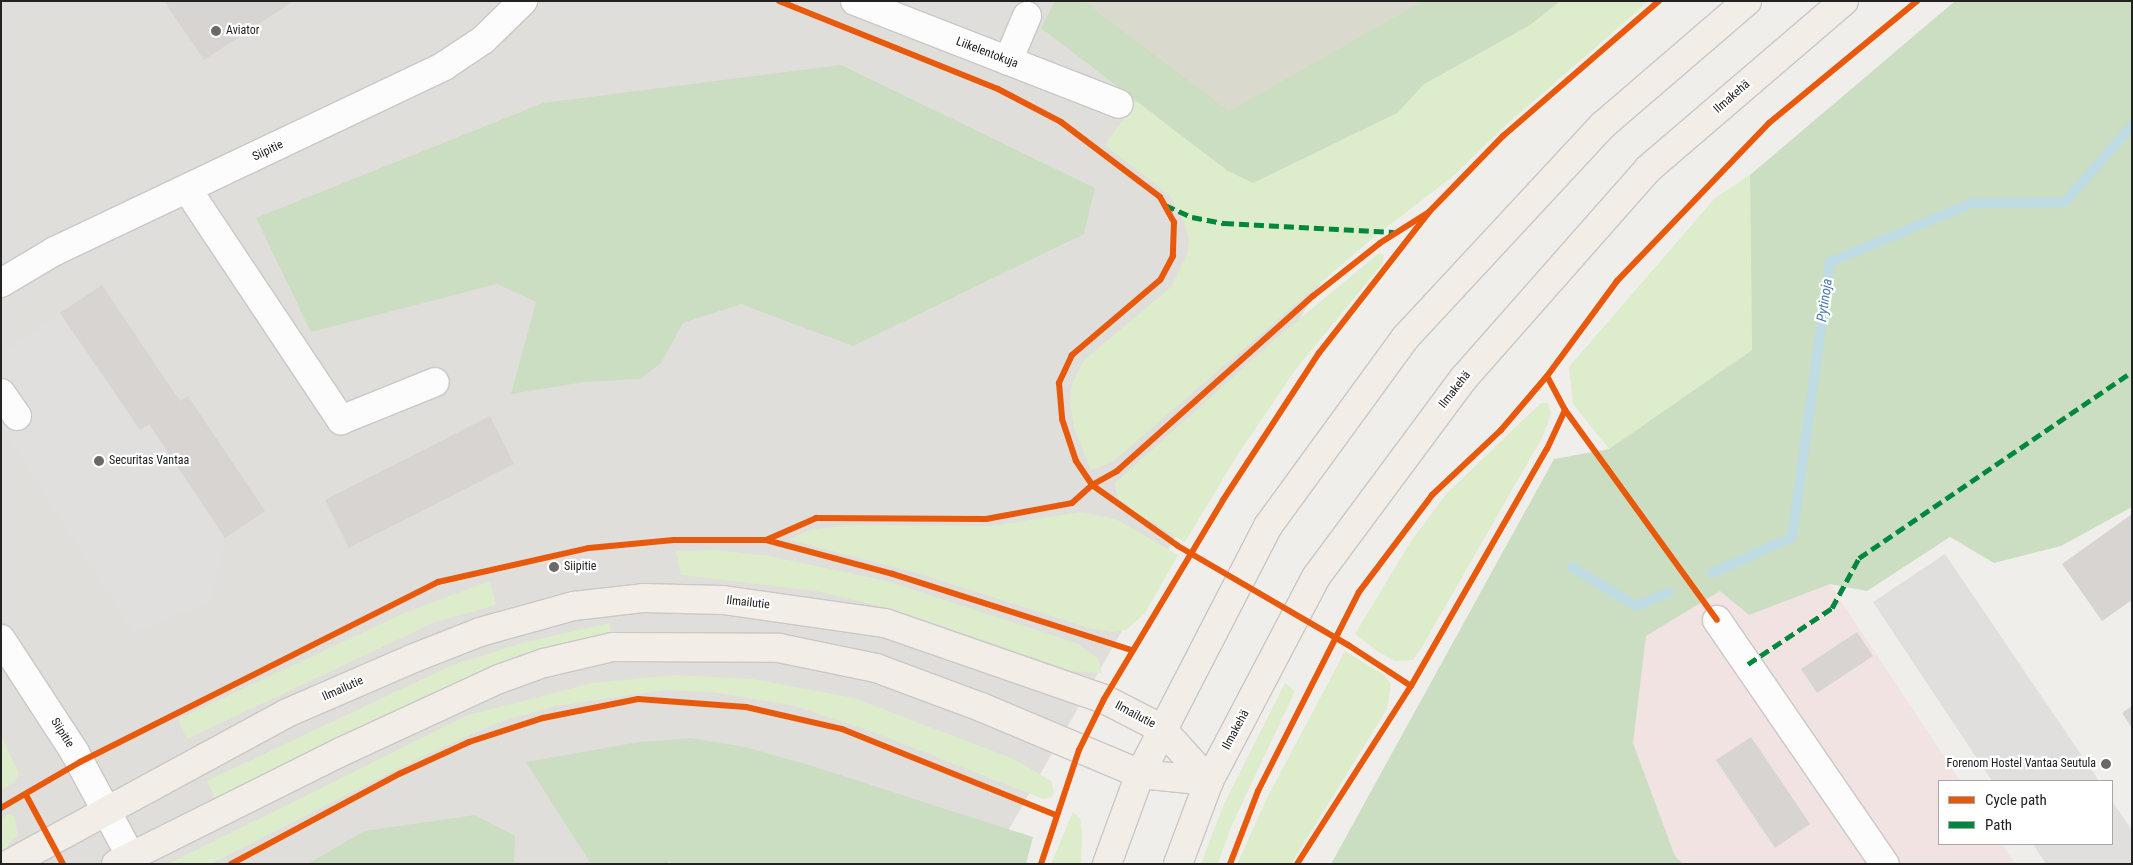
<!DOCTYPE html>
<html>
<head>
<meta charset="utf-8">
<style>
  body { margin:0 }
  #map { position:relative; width:2133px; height:865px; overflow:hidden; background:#f0eeeb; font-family:"Roboto Condensed",sans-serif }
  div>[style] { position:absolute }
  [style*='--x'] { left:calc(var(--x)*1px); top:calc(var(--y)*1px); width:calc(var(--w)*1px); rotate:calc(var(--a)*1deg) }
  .commercial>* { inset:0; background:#f1e3e1 }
  .airport>* { inset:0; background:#e0deda }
  .construction>* { inset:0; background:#d9d9cd }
  .grass>* { inset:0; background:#ddeccb }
  .forest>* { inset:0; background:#cbdec1 }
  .parking>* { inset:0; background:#e0dfde }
  .stream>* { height:10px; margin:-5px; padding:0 5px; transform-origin:5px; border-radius:5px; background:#bfdbe3 }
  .building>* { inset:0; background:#d7d4d2 }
  .roads { filter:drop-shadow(1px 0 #c9c8c7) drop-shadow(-1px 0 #c9c8c7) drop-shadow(0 1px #c9c8c7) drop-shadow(0 -1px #c9c8c7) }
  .minor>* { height:28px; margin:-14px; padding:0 14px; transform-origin:14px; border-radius:14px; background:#fdfcfc }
  .major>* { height:28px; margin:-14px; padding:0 14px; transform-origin:14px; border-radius:14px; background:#f3ede7 }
  .quiet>* { height:5px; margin-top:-2.5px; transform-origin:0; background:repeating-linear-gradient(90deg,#00873e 0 10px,transparent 0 15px) }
  .cycleway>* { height:6px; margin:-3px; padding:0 3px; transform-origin:3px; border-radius:3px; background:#e8590c }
  .dots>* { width:14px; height:14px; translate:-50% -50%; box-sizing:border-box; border:2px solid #fff; border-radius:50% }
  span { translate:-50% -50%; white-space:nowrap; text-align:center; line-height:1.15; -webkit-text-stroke:4.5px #fff; paint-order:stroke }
  .poi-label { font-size:12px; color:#222 }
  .left { translate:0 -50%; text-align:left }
  .right { translate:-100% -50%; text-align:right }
  .street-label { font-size:12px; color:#222 }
  .water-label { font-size:14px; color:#4a7aab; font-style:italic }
  .frame { position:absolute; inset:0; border:2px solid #222; pointer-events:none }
  .legend { position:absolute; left:1938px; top:780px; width:175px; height:65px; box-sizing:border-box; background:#fff; border:1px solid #a7a7a7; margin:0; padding:6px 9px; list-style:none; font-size:15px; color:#222 }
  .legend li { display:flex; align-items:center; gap:10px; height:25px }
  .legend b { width:25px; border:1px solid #a7a7a7 }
</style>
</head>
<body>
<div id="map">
  <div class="commercial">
    <i style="clip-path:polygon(1830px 584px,1960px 781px,1939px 781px,1939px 844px,2002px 844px,2015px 864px,1683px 864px,1675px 856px,1633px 743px,1645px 636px,1720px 590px,1749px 615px)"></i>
  </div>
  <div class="airport">
    <i style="clip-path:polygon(1px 1px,1575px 1px,1391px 159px,1001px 843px,995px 864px,1px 864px)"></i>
  </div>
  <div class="construction">
    <i style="clip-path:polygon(1084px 1px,1423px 1px,1229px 111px)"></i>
  </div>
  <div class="grass">
    <i style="clip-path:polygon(1560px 1px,1649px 1px,1506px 125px,1452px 177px,1374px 237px,1112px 462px,1091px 470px,1074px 428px,1070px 401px,1072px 384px,1084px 360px,1171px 287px,1187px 255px,1189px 240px,1184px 222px,1170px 196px,1105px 145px,1136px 101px,1228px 171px,1397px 113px,1424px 84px,1530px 25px)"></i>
    <i style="clip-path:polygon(1750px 175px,1752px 350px,1609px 449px,1573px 404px,1569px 367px,1715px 198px)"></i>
    <i style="clip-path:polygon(1379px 253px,1384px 255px,1382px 264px,1296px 369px,1238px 454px,1185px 542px,1133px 511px,1117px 497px,1115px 483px,1273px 341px)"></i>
    <i style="clip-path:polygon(1541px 403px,1548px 403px,1551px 413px,1543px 436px,1422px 647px,1413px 660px,1395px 661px,1377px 651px,1355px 634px,1410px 543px,1446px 494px)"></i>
    <i style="clip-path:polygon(1081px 512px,1116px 519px,1178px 555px,1145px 613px,1126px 630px,1110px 632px,1089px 628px,917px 573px,789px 540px,809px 530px,846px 525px,992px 526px)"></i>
    <i style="clip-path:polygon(716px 550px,769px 556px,887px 581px,1078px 644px,1098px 659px,1102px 673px,1073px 671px,893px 609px,816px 591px,681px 575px,676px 551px)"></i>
    <i style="clip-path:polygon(490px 581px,496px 605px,435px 622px,187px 739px,178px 719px,402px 614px)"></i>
    <i style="clip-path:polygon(609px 623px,611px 633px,564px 644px,215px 799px,207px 781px,450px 666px,522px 643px)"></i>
    <i style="clip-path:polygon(1345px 651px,1384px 675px,1391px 684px,1387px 709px,1291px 864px,1237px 864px,1267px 798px)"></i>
    <i style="clip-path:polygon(674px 675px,752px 679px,854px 698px,1016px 760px,1051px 781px,1054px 793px,1052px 797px,1043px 799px,873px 732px,795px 706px,711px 692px,666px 690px,556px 706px,497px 723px,419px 758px,211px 864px,168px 864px,468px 715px,592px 683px)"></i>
    <i style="clip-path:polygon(1285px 683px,1295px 691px,1231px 827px,1218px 864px,1201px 864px,1223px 806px)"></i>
    <i style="clip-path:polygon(1px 735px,19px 774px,15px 781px,1px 790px)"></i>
    <i style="clip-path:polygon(1073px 812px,1080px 818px,1082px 832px,1081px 864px,1051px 864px)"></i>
    <i style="clip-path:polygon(9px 814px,15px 817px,18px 835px,1px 852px,1px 818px)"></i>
  </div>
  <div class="forest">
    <i style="clip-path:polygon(1055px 1px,1084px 1px,1229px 111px,1423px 1px,1560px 1px,1530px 25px,1424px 84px,1397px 113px,1253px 183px,1228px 171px,1041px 28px)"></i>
    <i style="clip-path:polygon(1955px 1px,2132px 1px,2132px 507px,2061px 546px,1994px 563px,1950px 537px,1867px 591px,1830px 584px,1749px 615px,1720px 591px,1646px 636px,1633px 743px,1675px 856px,1683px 864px,1331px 864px,1554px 459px,1609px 449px,1752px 350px,1750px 175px)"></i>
    <i style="clip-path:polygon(841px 65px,1095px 188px,1084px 234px,853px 346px,741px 304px,683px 323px,661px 363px,640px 379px,584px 382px,511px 394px,536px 302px,497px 284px,311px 332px,256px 218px,543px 103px)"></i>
    <i style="clip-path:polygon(691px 738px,745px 747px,809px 765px,1033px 837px,1026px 864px,672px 864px,670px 861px,665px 864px,591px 864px,526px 762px,639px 742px)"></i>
    <i style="clip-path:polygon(475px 815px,515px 836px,514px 864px,308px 864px,364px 831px)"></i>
  </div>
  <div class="parking">
    <i style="clip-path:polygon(60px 313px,139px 430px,149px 424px,225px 538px,210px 601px,133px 632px,1px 425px,1px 355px)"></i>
    <i style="clip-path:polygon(1945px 554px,2099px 781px,1992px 781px,1873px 602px)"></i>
    <i style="clip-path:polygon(2112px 801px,2132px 830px,2132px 864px,2046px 864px,2033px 844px,2112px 844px)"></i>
  </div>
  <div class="stream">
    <i style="--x:1572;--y:567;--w:75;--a:31.4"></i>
    <i style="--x:1636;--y:606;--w:36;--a:-23"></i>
    <i style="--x:1712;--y:573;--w:88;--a:-24.2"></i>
    <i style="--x:1792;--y:537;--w:278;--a:-82.1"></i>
    <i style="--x:1830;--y:262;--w:154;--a:-22.6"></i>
    <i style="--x:1972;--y:203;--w:93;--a:-0.6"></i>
    <i style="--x:2065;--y:202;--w:102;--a:-49"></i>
  </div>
  <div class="building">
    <i style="clip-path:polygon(164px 1px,291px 1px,292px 2px,204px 60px)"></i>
    <i style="clip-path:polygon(102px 285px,180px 401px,188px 396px,265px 511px,225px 538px,149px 424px,140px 430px,60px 313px)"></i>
    <i style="clip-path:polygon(490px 416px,514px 464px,349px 548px,325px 500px)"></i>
    <i style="clip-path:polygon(2132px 514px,2132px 600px,2102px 621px,2062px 564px)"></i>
    <i style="clip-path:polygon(1857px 632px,1873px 656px,1817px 693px,1801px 669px)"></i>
    <i style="clip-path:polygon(2132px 706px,2132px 728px,2122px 713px)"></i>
    <i style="clip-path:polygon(1751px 737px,1810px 824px,1775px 848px,1716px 760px)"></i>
  </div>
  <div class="roads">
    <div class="minor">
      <i style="--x:855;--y:1;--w:283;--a:21.3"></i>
      <i style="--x:1008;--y:61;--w:49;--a:-67.1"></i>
      <i style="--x:187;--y:189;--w:278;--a:56.3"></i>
      <i style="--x:341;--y:420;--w:101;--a:-22"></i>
      <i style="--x:1;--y:283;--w:63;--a:-30.7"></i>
      <i style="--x:55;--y:251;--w:431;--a:-25.4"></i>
      <i style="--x:444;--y:66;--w:47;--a:-33.7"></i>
      <i style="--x:483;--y:40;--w:56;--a:-44.3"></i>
      <i style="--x:1;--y:393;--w:28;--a:55"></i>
      <i style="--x:1717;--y:620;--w:296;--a:55.5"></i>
      <i style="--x:1;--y:639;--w:134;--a:56.9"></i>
      <i style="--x:74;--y:751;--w:120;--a:61.7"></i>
    </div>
    <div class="major">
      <i style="--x:9;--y:864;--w:316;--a:-28.5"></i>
      <i style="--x:287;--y:713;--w:138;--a:-23.4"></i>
      <i style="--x:414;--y:658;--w:71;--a:-21.5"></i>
      <i style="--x:480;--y:632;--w:98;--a:-15.5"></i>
      <i style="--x:574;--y:606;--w:69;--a:-6.6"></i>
      <i style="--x:643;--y:598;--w:80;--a:1.4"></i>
      <i style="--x:723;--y:600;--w:164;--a:8.1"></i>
      <i style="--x:885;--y:623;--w:232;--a:19.1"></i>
      <i style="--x:1104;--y:699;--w:65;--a:27.3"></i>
      <i style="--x:1162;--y:729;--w:70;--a:47.9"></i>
      <i style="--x:116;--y:864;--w:254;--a:-26.5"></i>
      <i style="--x:343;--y:751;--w:172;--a:-24.8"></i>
      <i style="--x:499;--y:679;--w:48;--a:-19.6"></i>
      <i style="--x:544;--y:663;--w:71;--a:-13.1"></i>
      <i style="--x:613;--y:647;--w:166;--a:0.3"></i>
      <i style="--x:779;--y:648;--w:99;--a:11.7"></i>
      <i style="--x:876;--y:668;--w:112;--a:20.4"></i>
      <i style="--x:981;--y:707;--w:173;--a:22.8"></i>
      <i style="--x:1140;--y:774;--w:69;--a:5.8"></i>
      <i style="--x:1107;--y:864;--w:96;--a:-69.9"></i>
      <i style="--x:1140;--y:774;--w:279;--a:-62.7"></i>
      <i style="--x:1268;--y:526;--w:233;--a:-53.9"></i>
      <i style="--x:1405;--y:338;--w:291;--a:-47.1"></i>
      <i style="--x:1603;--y:125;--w:190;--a:-40.7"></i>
      <i style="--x:1178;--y:864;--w:89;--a:-69.5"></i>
      <i style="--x:1209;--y:781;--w:230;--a:-62.3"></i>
      <i style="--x:1316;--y:577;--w:247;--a:-53.4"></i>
      <i style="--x:1463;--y:379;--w:280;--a:-48.6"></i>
      <i style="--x:1648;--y:169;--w:258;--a:-40.6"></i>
    </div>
  </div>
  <div class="quiet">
    <i style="--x:1165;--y:205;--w:30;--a:24"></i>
    <i style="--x:1192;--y:217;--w:33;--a:11"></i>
    <i style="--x:1224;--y:223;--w:170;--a:3"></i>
    <i style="--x:1748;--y:664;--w:101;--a:-33.7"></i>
    <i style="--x:1832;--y:608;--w:57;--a:-61.6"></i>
    <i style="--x:1859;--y:558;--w:330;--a:-34.3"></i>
  </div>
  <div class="cycleway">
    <i style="--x:779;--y:1;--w:236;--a:21.9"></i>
    <i style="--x:998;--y:89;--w:71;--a:27.6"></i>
    <i style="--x:1061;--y:122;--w:124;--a:37.1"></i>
    <i style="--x:1160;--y:197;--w:29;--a:61"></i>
    <i style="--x:1174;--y:222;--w:34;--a:92"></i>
    <i style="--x:1173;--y:256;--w:27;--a:118"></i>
    <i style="--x:1160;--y:280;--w:116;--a:139.6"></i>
    <i style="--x:1072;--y:355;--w:31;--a:115"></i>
    <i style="--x:1059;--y:383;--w:36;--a:85"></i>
    <i style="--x:1062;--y:419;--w:44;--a:71.6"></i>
    <i style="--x:1076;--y:461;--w:29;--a:56"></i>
    <i style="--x:1092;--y:485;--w:105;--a:35.3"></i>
    <i style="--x:1178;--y:546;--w:197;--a:30.2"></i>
    <i style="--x:1348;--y:645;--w:75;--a:33.1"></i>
    <i style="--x:1411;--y:686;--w:273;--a:-60.2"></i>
    <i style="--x:1547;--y:449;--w:43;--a:-65.2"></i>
    <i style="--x:1565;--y:410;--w:38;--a:-118"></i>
    <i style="--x:1565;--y:410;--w:259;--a:54.1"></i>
    <i style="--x:766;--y:540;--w:131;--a:15"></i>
    <i style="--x:893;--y:574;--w:250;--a:17.7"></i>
    <i style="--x:26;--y:795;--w:78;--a:61.8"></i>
    <i style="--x:1;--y:808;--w:91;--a:-30.2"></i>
    <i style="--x:80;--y:762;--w:401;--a:-26.7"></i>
    <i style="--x:438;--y:582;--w:155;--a:-12.7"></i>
    <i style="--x:589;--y:548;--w:85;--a:-5.4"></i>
    <i style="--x:674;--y:540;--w:92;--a:0"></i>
    <i style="--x:766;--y:540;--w:55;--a:-23.7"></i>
    <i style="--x:816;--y:518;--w:170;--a:0.3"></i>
    <i style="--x:986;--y:519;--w:87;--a:-10.5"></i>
    <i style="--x:1072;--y:503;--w:27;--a:-42"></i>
    <i style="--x:1092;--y:485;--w:29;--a:-29"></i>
    <i style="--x:1117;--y:471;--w:263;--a:-41.8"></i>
    <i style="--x:1313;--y:296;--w:85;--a:-38.3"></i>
    <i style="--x:1380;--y:243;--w:58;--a:-32.3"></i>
    <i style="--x:231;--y:864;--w:191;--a:-28.2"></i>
    <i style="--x:399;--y:774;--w:77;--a:-24.6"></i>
    <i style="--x:469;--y:742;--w:78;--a:-18"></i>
    <i style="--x:543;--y:718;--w:97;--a:-11.3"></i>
    <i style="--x:638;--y:699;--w:108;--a:4.2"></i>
    <i style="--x:746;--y:707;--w:98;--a:12.9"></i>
    <i style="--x:842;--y:729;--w:231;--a:21.9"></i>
    <i style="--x:1041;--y:864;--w:120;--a:-71.6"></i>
    <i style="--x:1079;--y:750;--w:57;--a:-63.9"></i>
    <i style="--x:1104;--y:699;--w:232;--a:-59.1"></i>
    <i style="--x:1223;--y:500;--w:176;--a:-56.9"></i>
    <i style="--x:1319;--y:353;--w:179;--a:-52"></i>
    <i style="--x:1429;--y:212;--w:106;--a:-45.8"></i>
    <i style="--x:1503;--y:136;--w:206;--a:-40.9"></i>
    <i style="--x:1230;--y:864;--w:78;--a:-69"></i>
    <i style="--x:1258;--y:791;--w:223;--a:-63.1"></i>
    <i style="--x:1359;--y:592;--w:121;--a:-53"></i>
    <i style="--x:1432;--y:495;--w:95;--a:-43.3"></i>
    <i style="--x:1501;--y:430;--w:71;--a:-49.6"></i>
    <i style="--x:1547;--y:376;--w:118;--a:-53.6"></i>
    <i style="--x:1617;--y:281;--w:219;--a:-46.1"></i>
    <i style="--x:1769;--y:123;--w:192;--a:-39.5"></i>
    <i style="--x:1297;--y:864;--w:211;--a:-57.4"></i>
  </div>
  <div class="dots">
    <i style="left:216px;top:31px;background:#6a6968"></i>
    <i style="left:99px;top:461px;background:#6a6968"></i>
    <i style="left:554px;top:567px;background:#6a6968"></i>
    <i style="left:2106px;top:764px;background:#6a6968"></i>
  </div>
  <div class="poi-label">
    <span class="left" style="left:226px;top:31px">Aviator</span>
    <span class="left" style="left:109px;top:461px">Securitas Vantaa</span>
    <span class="left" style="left:564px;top:567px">Siipitie</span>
    <span class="right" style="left:2096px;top:764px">Forenom Hostel Vantaa Seutula</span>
  </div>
  <div class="street-label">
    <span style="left:987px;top:53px;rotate:21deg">Liikelentokuja</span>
    <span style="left:1732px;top:97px;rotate:-41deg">Ilmakehä</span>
    <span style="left:268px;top:151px;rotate:-25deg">Siipitie</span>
    <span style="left:1455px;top:390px;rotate:-52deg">Ilmakehä</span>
    <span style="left:748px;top:603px;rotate:6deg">Ilmailutie</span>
    <span style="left:343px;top:689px;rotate:-24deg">Ilmailutie</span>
    <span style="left:1135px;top:715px;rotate:28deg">Ilmailutie</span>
    <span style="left:1236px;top:730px;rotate:-62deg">Ilmakehä</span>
    <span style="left:62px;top:733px;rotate:58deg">Siipitie</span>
  </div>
  <div class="water-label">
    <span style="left:1824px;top:300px;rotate:-82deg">Pytinoja</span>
  </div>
  <div class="frame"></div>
  <ul class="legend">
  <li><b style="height:6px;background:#e8590c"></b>Cycle path</li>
  <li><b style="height:6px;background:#00873e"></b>Path</li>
  </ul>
</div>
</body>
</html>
